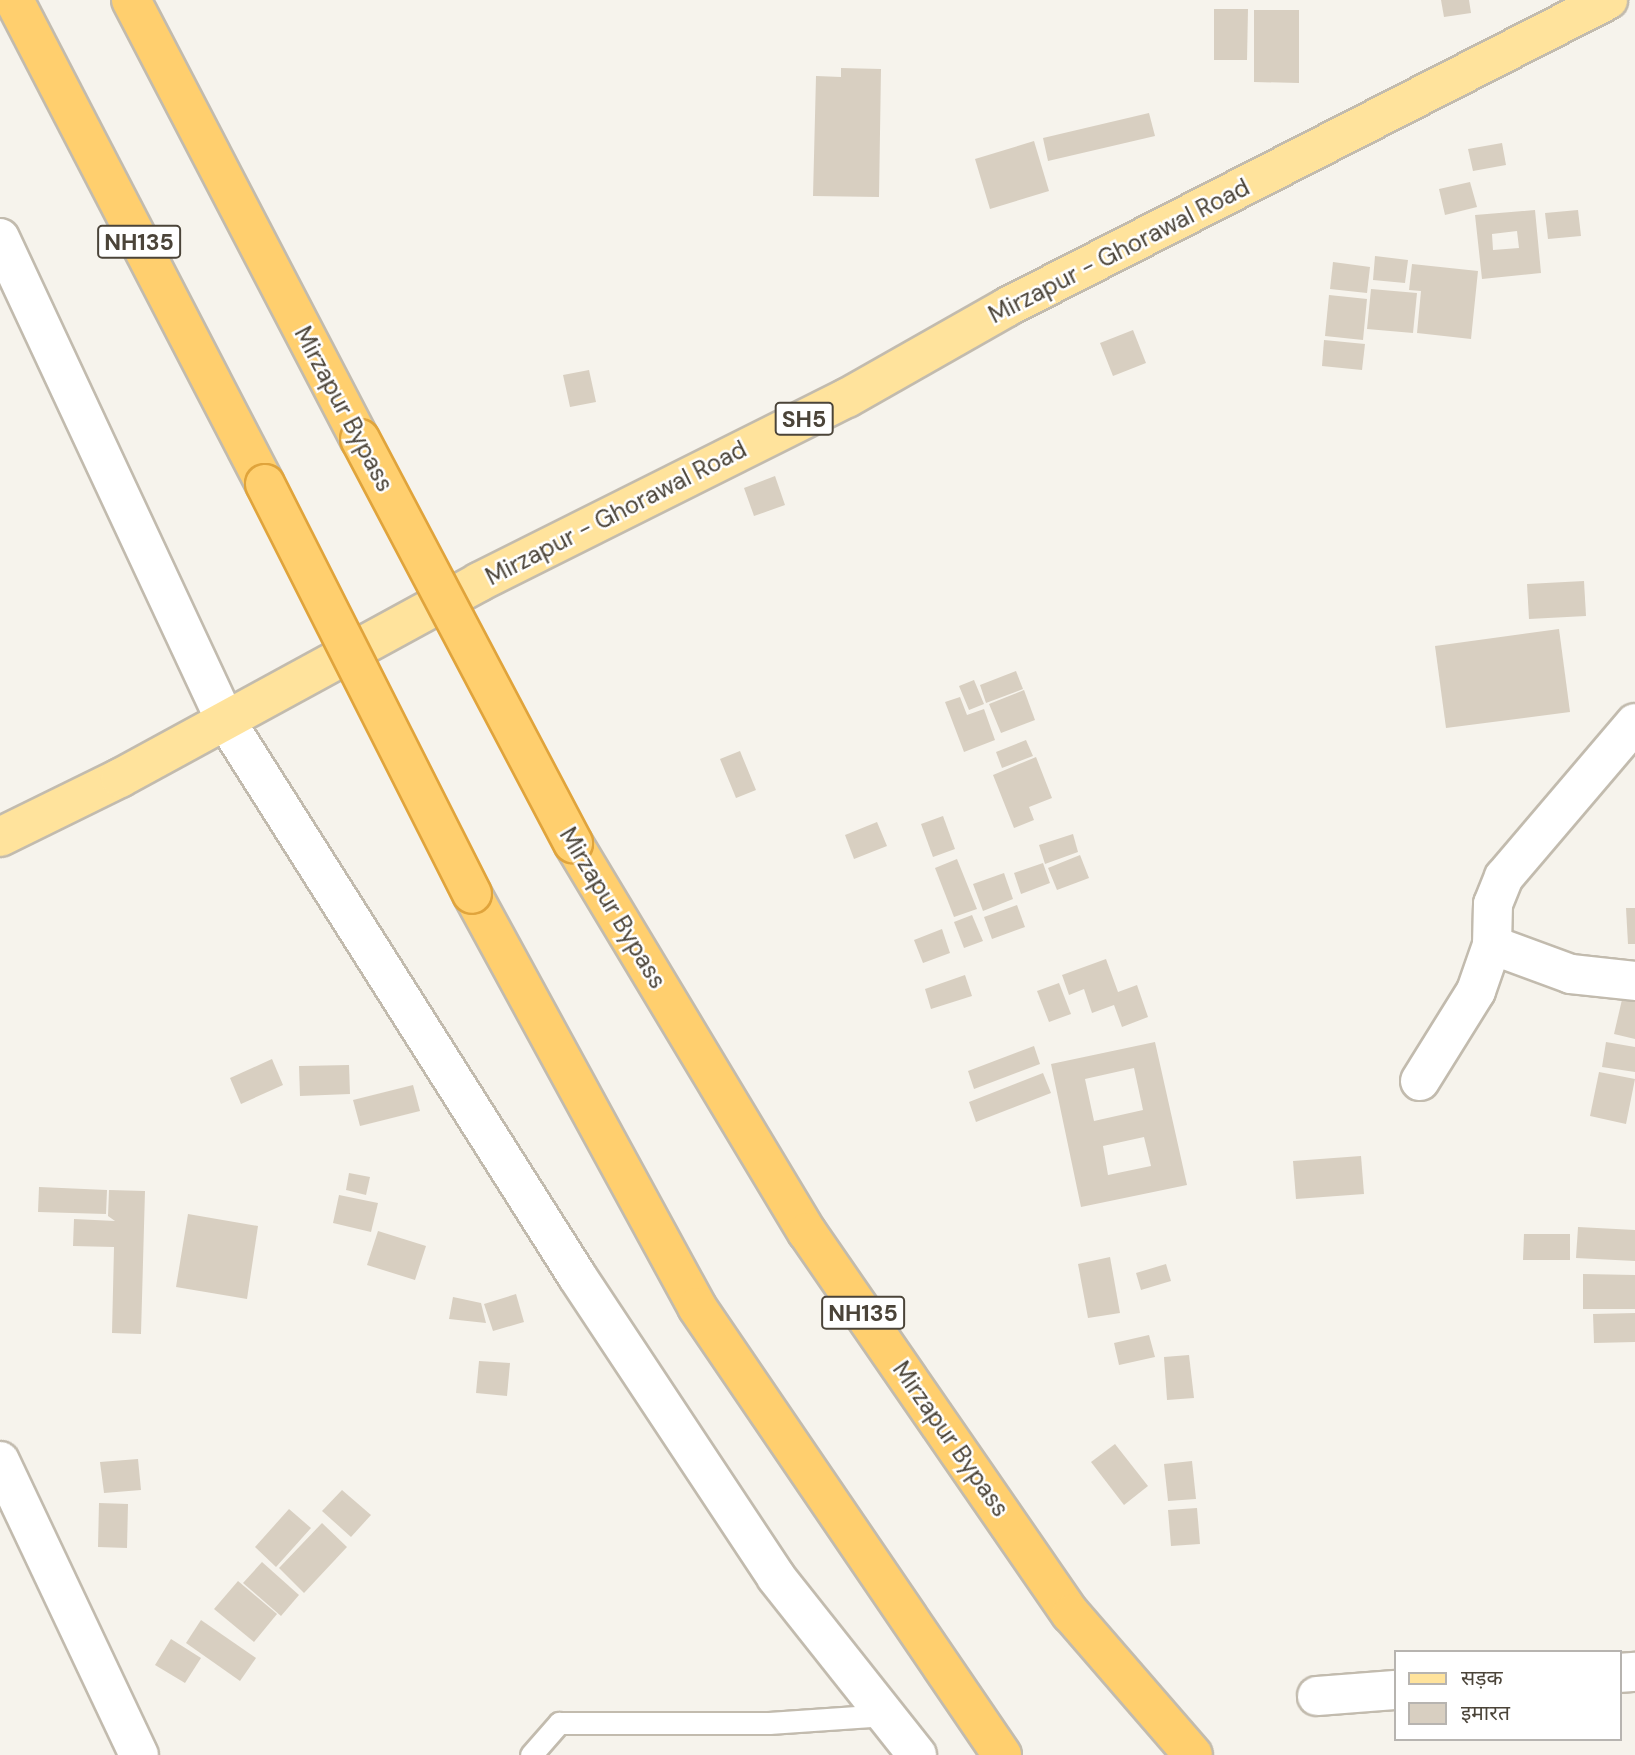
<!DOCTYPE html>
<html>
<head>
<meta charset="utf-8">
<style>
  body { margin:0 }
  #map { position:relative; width:1635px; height:1755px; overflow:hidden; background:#f6f3ec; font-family:"DM Sans","Noto Sans Devanagari",sans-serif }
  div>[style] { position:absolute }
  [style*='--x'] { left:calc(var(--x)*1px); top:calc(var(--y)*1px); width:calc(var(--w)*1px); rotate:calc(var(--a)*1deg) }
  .building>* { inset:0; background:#d8cfc1 }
  .roads { filter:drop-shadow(2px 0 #c2bbae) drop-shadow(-2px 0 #c2bbae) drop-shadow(0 2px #c2bbae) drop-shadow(0 -2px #c2bbae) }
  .lane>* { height:21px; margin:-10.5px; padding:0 10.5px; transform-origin:10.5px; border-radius:10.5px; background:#fff }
  .street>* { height:38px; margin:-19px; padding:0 19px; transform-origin:19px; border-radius:19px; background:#fff }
  .primary>* { height:38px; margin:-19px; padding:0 19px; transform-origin:19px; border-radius:19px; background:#ffe39c }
  .highway>* { height:38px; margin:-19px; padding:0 19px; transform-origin:19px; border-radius:19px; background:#ffcf6e }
  .bridges { filter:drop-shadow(2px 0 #e0a43c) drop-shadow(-2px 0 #e0a43c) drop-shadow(0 2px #e0a43c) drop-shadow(0 -2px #e0a43c) }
  .highway-bridge>* { height:38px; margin:-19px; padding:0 19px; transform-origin:19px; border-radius:19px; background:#ffcf6e }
  span { translate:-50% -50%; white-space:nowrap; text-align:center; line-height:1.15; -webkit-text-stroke:5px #fff; paint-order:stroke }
  .shield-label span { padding:2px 5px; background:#fff; border:2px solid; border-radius:5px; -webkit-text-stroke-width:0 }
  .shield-label { font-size:23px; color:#4b4439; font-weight:700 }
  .street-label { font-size:24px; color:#4b4439 }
  .legend { position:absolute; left:1394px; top:1650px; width:228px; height:91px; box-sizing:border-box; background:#fff; border:2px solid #b7b4b0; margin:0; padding:9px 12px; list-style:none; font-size:21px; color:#4b4439 }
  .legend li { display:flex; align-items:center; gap:14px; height:35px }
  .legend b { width:35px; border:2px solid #b7b4b0 }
</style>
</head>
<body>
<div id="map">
  <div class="building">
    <i style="clip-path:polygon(1441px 0,1469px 0,1471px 13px,1444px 17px)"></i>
    <i style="clip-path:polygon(1214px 9px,1248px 9px,1247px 60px,1214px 60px)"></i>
    <i style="clip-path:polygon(1254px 10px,1299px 10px,1299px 83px,1254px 82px)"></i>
    <i style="clip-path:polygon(841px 68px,881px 69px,879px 197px,813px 196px,816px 76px,841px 77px)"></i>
    <i style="clip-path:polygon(1149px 113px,1155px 136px,1048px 161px,1043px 138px)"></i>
    <i style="clip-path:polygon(1034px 141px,1049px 191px,990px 209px,975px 159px)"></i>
    <i style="clip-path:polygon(1502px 143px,1506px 165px,1473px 171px,1468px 149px)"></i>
    <i style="clip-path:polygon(1470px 182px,1477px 207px,1445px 215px,1439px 189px)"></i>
    <i style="clip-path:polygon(evenodd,1535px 210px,1541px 273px,1482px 279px,1475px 215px,1535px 210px,1517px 231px,1519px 248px,1493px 250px,1492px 234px,1517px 231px)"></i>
    <i style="clip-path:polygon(1578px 210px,1581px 236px,1548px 239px,1545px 213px)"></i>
    <i style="clip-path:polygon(1375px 256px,1408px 260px,1405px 283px,1373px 280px)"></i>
    <i style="clip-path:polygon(1333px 262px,1370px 267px,1367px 293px,1330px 289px)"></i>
    <i style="clip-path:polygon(1412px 264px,1478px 271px,1471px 339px,1417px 333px,1421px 291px,1409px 290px)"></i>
    <i style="clip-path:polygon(1371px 289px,1417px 293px,1413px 333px,1367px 329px)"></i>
    <i style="clip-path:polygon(1329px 295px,1367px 299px,1363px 340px,1325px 336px)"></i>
    <i style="clip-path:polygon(1133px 330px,1146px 363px,1113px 376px,1100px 343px)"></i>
    <i style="clip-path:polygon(1324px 340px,1365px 344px,1362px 370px,1322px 366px)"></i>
    <i style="clip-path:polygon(589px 370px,596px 402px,570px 407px,563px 375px)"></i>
    <i style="clip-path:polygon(775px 476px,785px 505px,754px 516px,744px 488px)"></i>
    <i style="clip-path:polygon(1584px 581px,1586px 616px,1529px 619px,1527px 584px)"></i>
    <i style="clip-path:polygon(1559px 629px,1570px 712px,1446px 728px,1435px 646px)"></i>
    <i style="clip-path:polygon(1016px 671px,1023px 689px,986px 703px,980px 685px)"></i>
    <i style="clip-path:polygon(974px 680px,984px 704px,969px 710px,959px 686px)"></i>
    <i style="clip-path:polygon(1024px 690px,1035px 720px,1001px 733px,989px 704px)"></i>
    <i style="clip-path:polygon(960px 697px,967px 715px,984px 709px,995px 740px,964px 752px,945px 702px)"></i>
    <i style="clip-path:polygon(1026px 740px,1033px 756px,1002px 768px,996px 752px)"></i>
    <i style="clip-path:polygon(740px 751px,756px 790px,736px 798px,720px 759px)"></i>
    <i style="clip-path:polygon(1036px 757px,1052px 798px,1029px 807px,1034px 820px,1014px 828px,993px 775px)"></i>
    <i style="clip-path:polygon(943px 816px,955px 849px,933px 857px,921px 824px)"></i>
    <i style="clip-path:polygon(877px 822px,887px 846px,854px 859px,845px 835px)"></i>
    <i style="clip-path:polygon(1073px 834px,1078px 852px,1045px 864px,1039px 845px)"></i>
    <i style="clip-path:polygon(1080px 855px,1089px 878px,1057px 890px,1048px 868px)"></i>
    <i style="clip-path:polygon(957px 859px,977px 909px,954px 917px,935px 868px)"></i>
    <i style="clip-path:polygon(1043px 863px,1050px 883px,1021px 894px,1014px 873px)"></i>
    <i style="clip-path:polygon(1004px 873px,1013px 899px,983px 911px,973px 884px)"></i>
    <i style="clip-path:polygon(1017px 905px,1025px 927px,992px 939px,984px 917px)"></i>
    <i style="clip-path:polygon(1626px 908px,1635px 908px,1635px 944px,1628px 944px)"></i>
    <i style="clip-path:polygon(972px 915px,983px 941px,964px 948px,954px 922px)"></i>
    <i style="clip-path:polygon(942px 929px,950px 953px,923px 963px,914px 940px)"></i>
    <i style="clip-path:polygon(1106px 959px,1118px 992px,1137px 985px,1148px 1017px,1122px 1027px,1114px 1005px,1092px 1013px,1084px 989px,1069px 995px,1062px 975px)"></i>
    <i style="clip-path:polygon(965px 975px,972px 996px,931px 1009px,925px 989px)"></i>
    <i style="clip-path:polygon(1059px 983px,1071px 1014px,1049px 1022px,1037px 991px)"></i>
    <i style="clip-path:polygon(1624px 991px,1635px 994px,1635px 1039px,1614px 1034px)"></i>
    <i style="clip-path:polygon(evenodd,1155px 1042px,1187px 1185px,1081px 1207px,1051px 1064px,1155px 1042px,1134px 1068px,1143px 1110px,1094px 1121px,1085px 1079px,1134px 1068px,1155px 1042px,1144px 1137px,1151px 1166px,1108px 1175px,1103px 1146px,1144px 1137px)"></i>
    <i style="clip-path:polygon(1606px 1042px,1635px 1047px,1635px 1072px,1602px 1067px)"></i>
    <i style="clip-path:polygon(1034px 1046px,1040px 1064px,974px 1089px,968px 1071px)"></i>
    <i style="clip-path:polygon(272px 1059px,283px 1085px,241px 1104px,230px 1078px)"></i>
    <i style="clip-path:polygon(349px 1065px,350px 1094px,300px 1096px,299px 1066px)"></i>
    <i style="clip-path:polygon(1599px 1072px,1635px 1079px,1626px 1124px,1590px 1116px)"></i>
    <i style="clip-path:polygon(1043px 1073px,1051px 1093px,976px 1122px,969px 1102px)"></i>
    <i style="clip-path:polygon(413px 1085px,420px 1111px,360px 1126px,353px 1100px)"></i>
    <i style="clip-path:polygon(1361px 1156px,1364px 1194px,1296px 1199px,1293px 1161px)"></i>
    <i style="clip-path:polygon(349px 1173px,370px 1177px,366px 1195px,346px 1190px)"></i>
    <i style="clip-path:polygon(39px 1187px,107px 1190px,106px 1214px,38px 1212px)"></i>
    <i style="clip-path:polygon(109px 1190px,145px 1191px,141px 1334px,112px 1333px,114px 1247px,73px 1246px,74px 1219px,115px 1221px,108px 1216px)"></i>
    <i style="clip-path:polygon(339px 1195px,378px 1203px,371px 1232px,333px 1223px)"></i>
    <i style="clip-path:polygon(188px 1214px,258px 1226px,247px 1299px,176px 1287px)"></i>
    <i style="clip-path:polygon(1578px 1227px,1635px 1230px,1635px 1261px,1576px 1258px)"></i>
    <i style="clip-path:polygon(378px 1231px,426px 1246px,415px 1280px,367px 1265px)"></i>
    <i style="clip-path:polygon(1524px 1234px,1570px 1234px,1570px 1260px,1523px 1260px)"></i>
    <i style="clip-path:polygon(1110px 1257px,1120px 1313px,1088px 1318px,1078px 1264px)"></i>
    <i style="clip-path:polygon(1166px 1264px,1171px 1281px,1141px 1290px,1136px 1273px)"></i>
    <i style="clip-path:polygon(1583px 1274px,1635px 1275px,1635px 1309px,1583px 1309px)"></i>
    <i style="clip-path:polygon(516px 1294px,524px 1322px,493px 1331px,484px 1304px)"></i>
    <i style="clip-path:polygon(453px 1297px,481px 1303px,486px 1323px,449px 1319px)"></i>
    <i style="clip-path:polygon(1635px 1313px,1635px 1342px,1594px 1343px,1593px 1314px)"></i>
    <i style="clip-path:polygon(1149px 1335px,1155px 1357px,1119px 1365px,1114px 1343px)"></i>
    <i style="clip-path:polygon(1189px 1355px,1194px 1398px,1167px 1400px,1164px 1357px)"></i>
    <i style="clip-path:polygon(479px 1361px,510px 1363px,507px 1396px,476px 1393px)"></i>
    <i style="clip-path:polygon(1115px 1444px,1148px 1486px,1124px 1505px,1091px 1462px)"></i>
    <i style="clip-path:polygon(138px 1459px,141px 1490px,104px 1493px,100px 1462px)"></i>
    <i style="clip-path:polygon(1192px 1461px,1196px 1499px,1168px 1501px,1164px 1464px)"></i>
    <i style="clip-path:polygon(342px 1490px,371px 1515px,351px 1537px,322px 1511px)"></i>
    <i style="clip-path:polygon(99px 1503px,128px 1504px,127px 1548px,98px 1547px)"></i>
    <i style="clip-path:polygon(1197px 1508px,1200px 1544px,1171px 1546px,1168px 1510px)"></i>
    <i style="clip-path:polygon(289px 1509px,311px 1528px,276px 1567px,255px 1547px)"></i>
    <i style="clip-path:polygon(322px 1523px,347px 1547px,304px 1593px,279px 1568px)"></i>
    <i style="clip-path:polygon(262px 1562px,299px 1595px,281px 1616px,243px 1583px)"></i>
    <i style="clip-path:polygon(238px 1581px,277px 1614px,254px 1642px,214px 1609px)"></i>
    <i style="clip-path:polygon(201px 1620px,256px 1658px,240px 1681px,186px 1643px)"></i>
    <i style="clip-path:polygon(171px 1639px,201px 1658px,185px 1683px,155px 1665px)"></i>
  </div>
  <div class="roads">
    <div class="lane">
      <i style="--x:531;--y:1755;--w:43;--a:-48.8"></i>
      <i style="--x:559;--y:1723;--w:210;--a:0"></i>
      <i style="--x:769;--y:1723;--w:117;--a:-3.9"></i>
    </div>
    <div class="street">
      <i style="--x:0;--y:238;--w:530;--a:64.98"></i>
      <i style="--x:224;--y:718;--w:660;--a:57.68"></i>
      <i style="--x:577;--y:1276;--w:361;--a:56.5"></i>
      <i style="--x:776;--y:1577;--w:227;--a:51.6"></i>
      <i style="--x:1492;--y:945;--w:84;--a:20.2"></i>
      <i style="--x:1571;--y:974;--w:64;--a:6.2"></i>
      <i style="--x:1420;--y:1081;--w:106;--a:-58.1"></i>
      <i style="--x:1476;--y:991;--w:49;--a:-70.8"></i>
      <i style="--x:1492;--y:945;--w:41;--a:-88.6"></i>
      <i style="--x:1493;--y:904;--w:29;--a:-68"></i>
      <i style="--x:1504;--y:877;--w:202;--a:-49.6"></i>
      <i style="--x:0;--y:1461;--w:325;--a:64.7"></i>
      <i style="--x:1619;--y:1673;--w:16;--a:-4"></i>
      <i style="--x:1317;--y:1696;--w:78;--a:-4.4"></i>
    </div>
    <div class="primary">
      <i style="--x:0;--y:837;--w:134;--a:-26.2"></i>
      <i style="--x:120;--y:778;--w:409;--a:-28.6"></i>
      <i style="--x:479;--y:582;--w:411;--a:-26.6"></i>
      <i style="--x:847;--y:398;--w:184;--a:-29.6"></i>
      <i style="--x:1007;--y:307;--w:675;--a:-27.06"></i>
    </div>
    <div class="highway">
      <i style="--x:14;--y:0;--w:545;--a:62.59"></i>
      <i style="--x:131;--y:0;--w:495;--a:62.5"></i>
      <i style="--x:573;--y:843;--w:454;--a:59"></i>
      <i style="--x:807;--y:1232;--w:464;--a:55.4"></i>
      <i style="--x:1071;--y:1614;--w:186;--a:49.1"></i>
      <i style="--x:472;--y:894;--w:470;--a:61.4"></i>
      <i style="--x:697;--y:1307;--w:542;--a:55.75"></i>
    </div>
  </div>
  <div class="bridges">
    <div class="highway-bridge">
      <i style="--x:360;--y:439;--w:457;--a:62.2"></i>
      <i style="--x:265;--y:484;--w:459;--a:63.2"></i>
    </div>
  </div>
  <div class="shield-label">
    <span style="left:139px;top:242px">NH135</span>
    <span style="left:804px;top:419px">SH5</span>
    <span style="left:863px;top:1313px">NH135</span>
  </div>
  <div class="street-label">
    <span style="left:1119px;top:251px;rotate:-27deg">Mirzapur - Ghorawal Road</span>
    <span style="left:344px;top:409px;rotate:62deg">Mirzapur Bypass</span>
    <span style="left:616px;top:513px;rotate:-27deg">Mirzapur - Ghorawal Road</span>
    <span style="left:613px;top:908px;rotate:59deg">Mirzapur Bypass</span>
    <span style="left:951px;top:1439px;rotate:55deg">Mirzapur Bypass</span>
  </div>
  <ul class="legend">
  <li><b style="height:9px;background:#ffe39c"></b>सड़क</li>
  <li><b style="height:19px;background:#d8cfc1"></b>इमारत</li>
  </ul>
</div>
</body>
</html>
